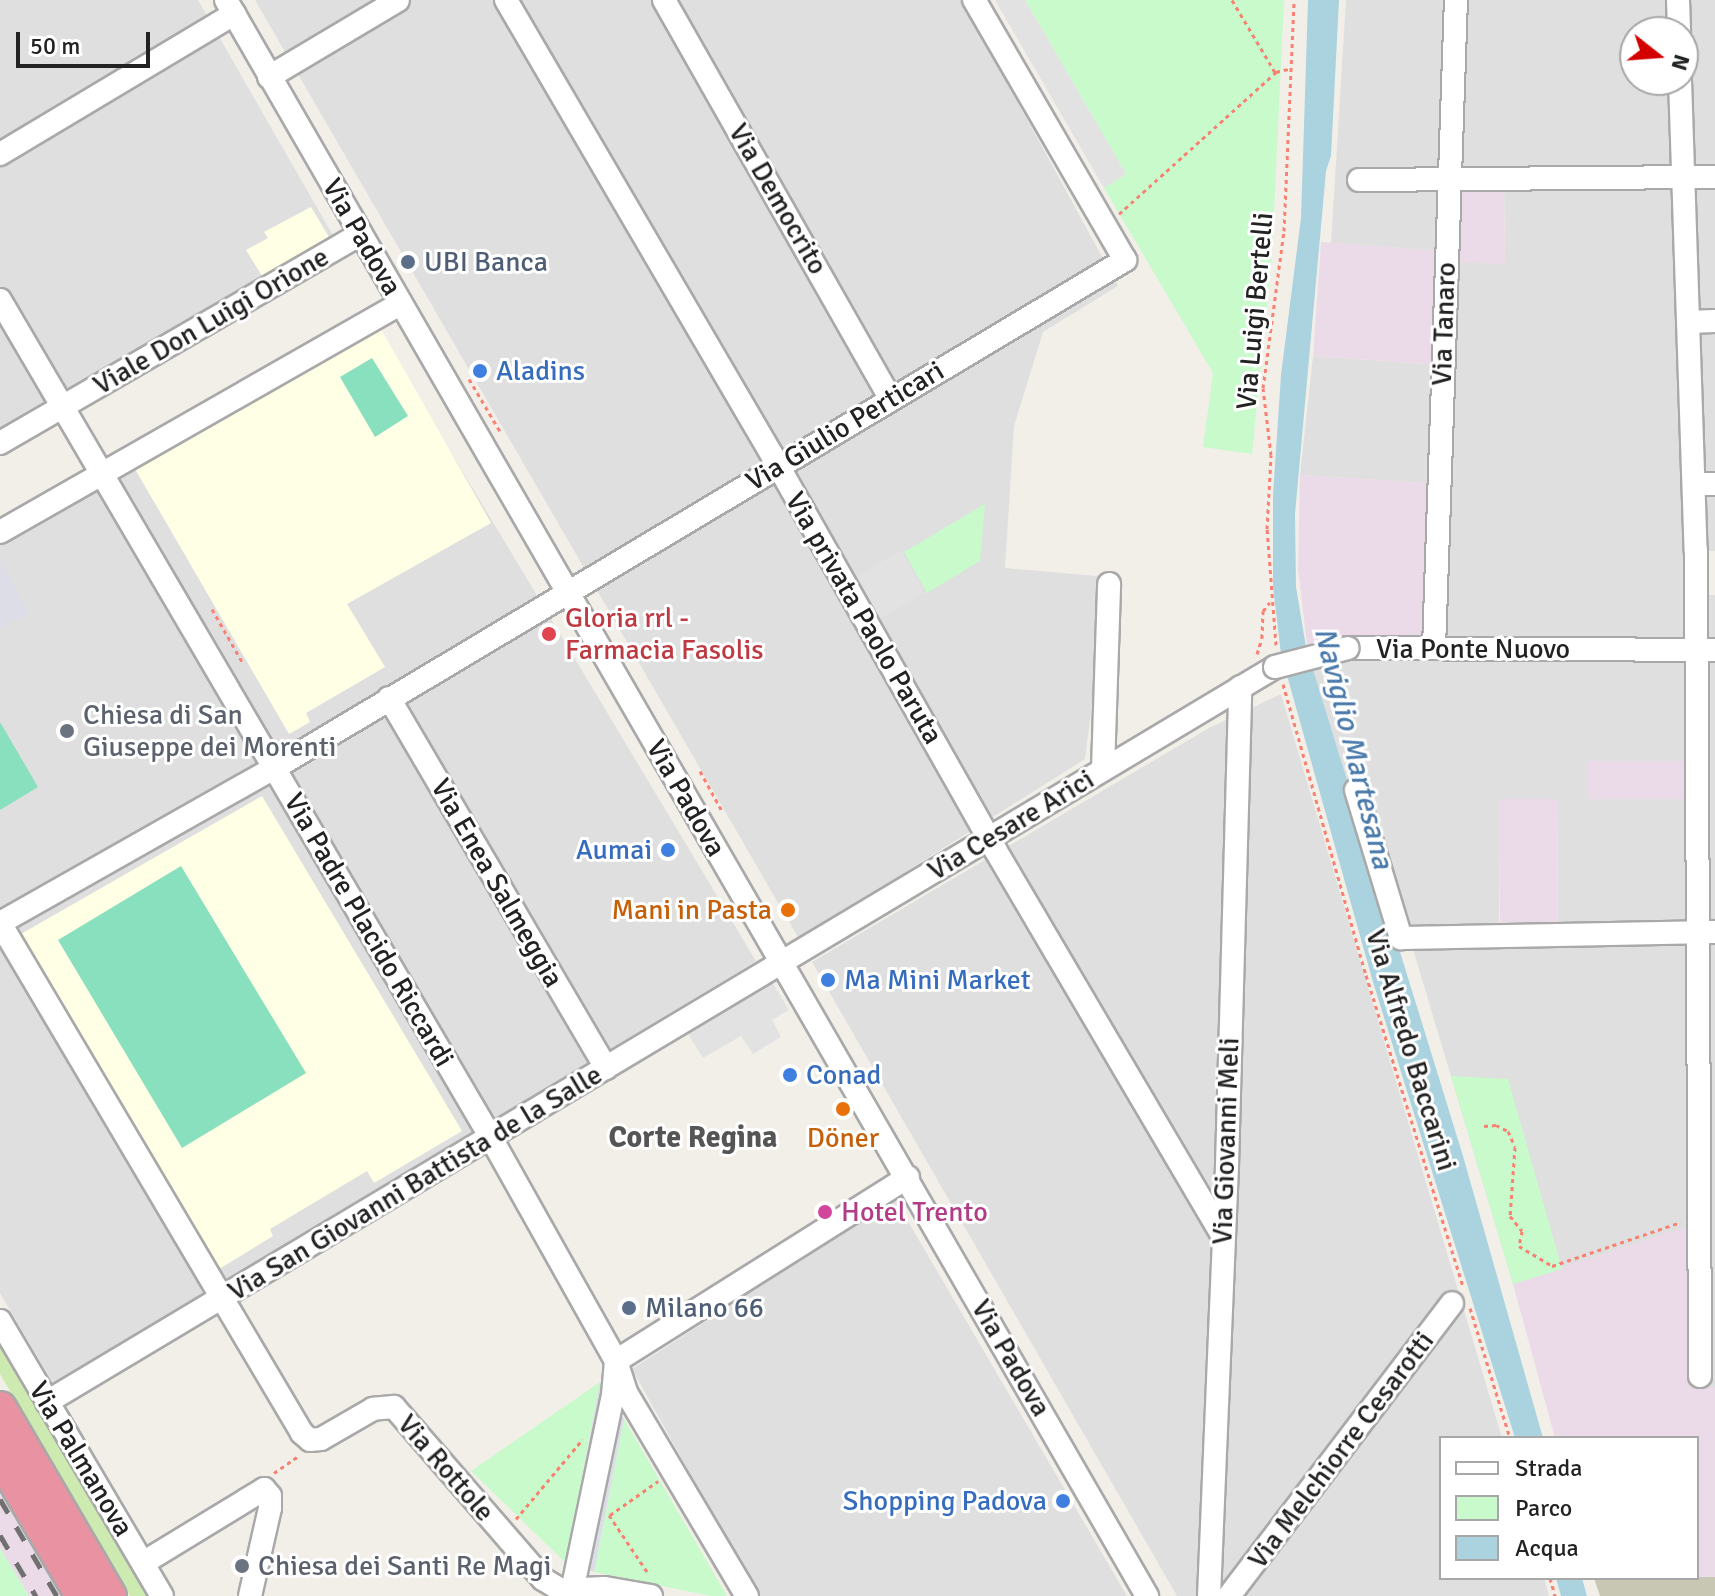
<!DOCTYPE html>
<html>
<head>
<meta charset="utf-8">
<style>
  body { margin:0 }
  #map { position:relative; width:1715px; height:1596px; overflow:hidden; background:#f2efe9; font-family:Signika,sans-serif }
  div>[style] { position:absolute }
  [style*='--x'] { left:calc(var(--x)*1px); top:calc(var(--y)*1px); width:calc(var(--w)*1px); rotate:calc(var(--a)*1deg) }
  .residential>* { inset:0; background:#e0dfdf }
  .industrial>* { inset:0; background:#ebdbe8 }
  .education>* { inset:0; background:#ffffe5 }
  .construction>* { inset:0; background:#c7c7b4 }
  .grass>* { inset:0; background:#cdebb0 }
  .park>* { inset:0; background:#c8facc }
  .pitch>* { inset:0; background:#88e0be }
  .parking>* { inset:0; background:#e2e2e2 }
  .plaza>* { inset:0; background:#dddde8 }
  .water>* { inset:0; background:#aad3df }
  .path>* { height:3px; margin-top:-1.5px; transform-origin:0; background:repeating-linear-gradient(90deg,#fa8072 0 4px,transparent 0 8px) }
  .roads { filter:drop-shadow(2px 0 #a9a9a9) drop-shadow(-2px 0 #a9a9a9) drop-shadow(0 2px #a9a9a9) drop-shadow(0 -2px #a9a9a9) }
  .minor>* { height:22px; margin:-11px; padding:0 11px; transform-origin:11px; border-radius:11px; background:#fff }
  .highway>* { height:32px; margin:-16px; padding:0 16px; transform-origin:16px; border-radius:16px; background:#e892a2 }
  .rail>* { height:5px; margin-top:-2.5px; transform-origin:0; background:repeating-linear-gradient(90deg,#707070 0 16px,transparent 0 32px) }
  .bridges { filter:drop-shadow(2px 0 #a9a9a9) drop-shadow(-2px 0 #a9a9a9) drop-shadow(0 2px #a9a9a9) drop-shadow(0 -2px #a9a9a9) }
  .minor-bridge>* { height:22px; margin:-11px; padding:0 11px; transform-origin:11px; border-radius:11px; background:#fff }
  .dots>* { width:22px; height:22px; translate:-50% -50%; box-sizing:border-box; border:4px solid #fff; border-radius:50% }
  span { translate:-50% -50%; white-space:nowrap; text-align:center; line-height:1.15; -webkit-text-stroke:6px #fff; paint-order:stroke }
  .street-label { font-size:28px; color:#222 }
  .service-label { font-size:28px; color:#4e5e75 }
  .left { translate:0 -50%; text-align:left }
  .shop-label { font-size:28px; color:#366cbe }
  .right { translate:-100% -50%; text-align:right }
  .health-label { font-size:28px; color:#be3a42 }
  .worship-label { font-size:28px; color:#5b616d }
  .food-label { font-size:28px; color:#c56008 }
  .hotel-label { font-size:28px; color:#b23c85 }
  .water-label { font-size:30px; color:#4a7aab; font-style:italic }
  .neighbourhood-label { font-size:30px; color:#555; font-weight:700 }
  .legend { position:absolute; left:1439px; top:1436px; width:260px; height:144px; box-sizing:border-box; background:#fff; border:2px solid #a7a7a7; margin:0; padding:10px 14px; list-style:none; font-size:24px; color:#222 }
  .legend li { display:flex; align-items:center; gap:16px; height:40px }
  .legend b { width:40px; border:2px solid #a7a7a7 }
  .north { position:absolute; left:1619px; top:16px; width:80px; height:80px; box-sizing:border-box; background:#fff; border:2px solid #a7a7a7; border-radius:50%; rotate:107deg; font-size:22px; font-weight:700; line-height:32px; text-align:center; color:#222 }
  .north::after { content:''; display:block; margin:auto; width:28px; height:36px; background:#d40000; clip-path:polygon(50% 0,100% 100%,50% 72%,0 100%) }
  .scale { position:absolute; left:16px; top:32px; width:134px; height:36px; box-sizing:border-box; border:4px solid #222; border-top:0; padding-left:10px; font-size:24px; line-height:28px; white-space:nowrap; color:#222; -webkit-text-stroke:6px #fff; paint-order:stroke }
</style>
</head>
<body>
<div id="map">
  <div class="residential">
    <i style="clip-path:polygon(0 0,198px 0,335px 239px,0 435px)"></i>
    <i style="clip-path:polygon(255px 0,962px 0,1118px 286px,1043px 332px,1014px 426px,1005px 568px,1108px 577px,1085px 759px,799px 939px)"></i>
    <i style="clip-path:polygon(evenodd,1346px 0,1715px 0,1715px 551px,1697px 551px,1697px 595px,1715px 595px,1715px 1387px,1701px 1387px,1700px 1376px,1699px 1223px,1513px 1284px,1410px 939px,1396px 939px,1312px 669px,1347px 661px,1348px 648px,1439px 484px,1300px 475px,1313px 356px,1442px 365px,1445px 261px,1505px 263px,1504px 180px,1446px 251px,1331px 243px,1346px 0,1635px 32px,1683px 32px,1683px 80px,1635px 80px,1635px 32px,1346px 0,1587px 761px,1698px 761px,1698px 798px,1625px 799px,1587px 761px,1346px 0,1500px 799px,1557px 800px,1558px 921px,1499px 922px,1500px 799px)"></i>
    <i style="clip-path:polygon(376px 327px,756px 961px,54px 1385px,0 1293px,0 543px)"></i>
    <i style="clip-path:polygon(1281px 694px,1502px 1438px,1441px 1438px,1441px 1578px,1544px 1578px,1549px 1596px,1177px 1596px,812px 962px,1209px 728px)"></i>
    <i style="clip-path:polygon(895px 1199px,1127px 1596px,758px 1596px,632px 1369px)"></i>
  </div>
  <div class="industrial">
    <i style="clip-path:polygon(1448px 180px,1504px 180px,1505px 264px,1446px 261px,1443px 365px,1313px 356px,1321px 242px,1445px 251px)"></i>
    <i style="clip-path:polygon(1300px 475px,1439px 484px,1434px 648px,1347px 638px,1307px 645px,1298px 569px)"></i>
    <i style="clip-path:polygon(1587px 761px,1698px 761px,1698px 799px,1589px 799px)"></i>
    <i style="clip-path:polygon(1499px 799px,1557px 799px,1558px 936px,1500px 936px)"></i>
    <i style="clip-path:polygon(1700px 1222px,1700px 1377px,1701px 1387px,1715px 1387px,1715px 1577px,1697px 1577px,1697px 1438px,1555px 1438px,1513px 1284px)"></i>
    <i style="clip-path:polygon(0 1480px,68px 1596px,29px 1596px,0 1548px)"></i>
  </div>
  <div class="education">
    <i style="clip-path:polygon(311px 207px,329px 237px,262px 276px,246px 250px,268px 238px,264px 232px)"></i>
    <i style="clip-path:polygon(381px 329px,491px 523px,347px 604px,385px 667px,306px 713px,310px 722px,289px 734px,135px 469px)"></i>
    <i style="clip-path:polygon(262px 796px,462px 1131px,374px 1183px,367px 1171px,270px 1229px,273px 1236px,219px 1269px,21px 934px)"></i>
  </div>
  <div class="construction">
    <i style="clip-path:polygon(1715px 1577px,1715px 1596px,1600px 1596px,1594px 1578px)"></i>
  </div>
  <div class="grass">
    <i style="clip-path:polygon(0 1342px,149px 1596px,130px 1596px,0 1374px)"></i>
  </div>
  <div class="park">
    <i style="clip-path:polygon(1025px 0,1284px 0,1272px 255px,1252px 454px,1203px 447px,1213px 373px,1104px 188px,1126px 174px)"></i>
    <i style="clip-path:polygon(985px 504px,980px 561px,927px 593px,904px 552px)"></i>
    <i style="clip-path:polygon(1451px 1076px,1508px 1079px,1562px 1269px,1513px 1284px)"></i>
    <i style="clip-path:polygon(600px 1382px,587px 1449px,566px 1563px,471px 1471px)"></i>
    <i style="clip-path:polygon(624px 1419px,727px 1596px,711px 1596px,594px 1572px)"></i>
    <i style="clip-path:polygon(0 1548px,29px 1596px,0 1596px)"></i>
  </div>
  <div class="pitch">
    <i style="clip-path:polygon(372px 358px,408px 416px,375px 437px,340px 377px)"></i>
    <i style="clip-path:polygon(0 722px,38px 787px,0 810px)"></i>
    <i style="clip-path:polygon(181px 866px,306px 1073px,182px 1148px,58px 940px)"></i>
  </div>
  <div class="parking">
    <i style="clip-path:polygon(995px 0,1025px 0,1126px 174px,1104px 188px)"></i>
    <i style="clip-path:polygon(901px 550px,924px 593px,877px 621px,853px 579px)"></i>
    <i style="clip-path:polygon(772px 982px,789px 1010px,772px 1020px,781px 1037px,753px 1054px,741px 1036px,703px 1058px,687px 1032px)"></i>
  </div>
  <div class="plaza">
    <i style="clip-path:polygon(0 561px,29px 612px,0 629px)"></i>
    <i style="clip-path:polygon(600px 1382px,624px 1419px,594px 1572px,566px 1563px)"></i>
  </div>
  <div class="water">
    <i style="clip-path:polygon(1308px 0,1339px 0,1331px 156px,1326px 171px,1295px 514px,1296px 587px,1306px 647px,1463px 1156px,1543px 1438px,1515px 1438px,1373px 982px,1281px 654px,1273px 586px,1273px 495px,1281px 375px,1301px 218px)"></i>
    <i style="clip-path:polygon(1556px 1578px,1582px 1578px,1587px 1596px,1561px 1596px)"></i>
  </div>
  <div class="path">
    <i style="--x:1232;--y:0;--w:84;--a:59.2"></i>
    <i style="--x:1119;--y:214;--w:212;--a:-42.1"></i>
    <i style="--x:1276;--y:72;--w:16;--a:-14"></i>
    <i style="--x:469;--y:379;--w:63;--a:59.3"></i>
    <i style="--x:212;--y:609;--w:64;--a:60.3"></i>
    <i style="--x:1276;--y:645;--w:116;--a:-94.4"></i>
    <i style="--x:1267;--y:529;--w:74;--a:-86.9"></i>
    <i style="--x:1271;--y:455;--w:67;--a:-96.8"></i>
    <i style="--x:1263;--y:388;--w:158;--a:-82.4"></i>
    <i style="--x:1284;--y:231;--w:231;--a:-87.5"></i>
    <i style="--x:1257;--y:654;--w:17;--a:-73"></i>
    <i style="--x:1262;--y:638;--w:27;--a:-88"></i>
    <i style="--x:1263;--y:611;--w:11;--a:-52"></i>
    <i style="--x:1283;--y:684;--w:303;--a:74.1"></i>
    <i style="--x:1366;--y:975;--w:326;--a:72.7"></i>
    <i style="--x:700;--y:771;--w:46;--a:61.2"></i>
    <i style="--x:1484;--y:1126;--w:12;--a:-5"></i>
    <i style="--x:1496;--y:1125;--w:13;--a:27"></i>
    <i style="--x:1508;--y:1131;--w:17;--a:66"></i>
    <i style="--x:1515;--y:1147;--w:69;--a:94.1"></i>
    <i style="--x:1510;--y:1216;--w:19;--a:51"></i>
    <i style="--x:1522;--y:1231;--w:15;--a:101"></i>
    <i style="--x:1519;--y:1246;--w:39;--a:31"></i>
    <i style="--x:1552;--y:1266;--w:136;--a:-18.8"></i>
    <i style="--x:1470;--y:1308;--w:136;--a:72.9"></i>
    <i style="--x:274;--y:1473;--w:28;--a:-35"></i>
    <i style="--x:609;--y:1515;--w:70;--a:56.1"></i>
    <i style="--x:610;--y:1515;--w:59;--a:-35.3"></i>
    <i style="--x:516;--y:1519;--w:104;--a:-50.1"></i>
    <i style="--x:1550;--y:1578;--w:19;--a:74"></i>
  </div>
  <div class="roads">
    <div class="minor">
      <i style="--x:226;--y:0;--w:1843;--a:60.01"></i>
      <i style="--x:506;--y:0;--w:527;--a:59.69"></i>
      <i style="--x:772;--y:455;--w:455;--a:60.5"></i>
      <i style="--x:996;--y:851;--w:447;--a:59.5"></i>
      <i style="--x:664;--y:0;--w:459;--a:60.4"></i>
      <i style="--x:1678;--y:0;--w:32;--a:88"></i>
      <i style="--x:269;--y:77;--w:150;--a:-30.8"></i>
      <i style="--x:1680;--y:80;--w:471;--a:88.1"></i>
      <i style="--x:1696;--y:551;--w:825;--a:89.72"></i>
      <i style="--x:0;--y:154;--w:273;--a:-30.9"></i>
      <i style="--x:1359;--y:180;--w:356;--a:-0.5"></i>
      <i style="--x:0;--y:300;--w:971;--a:59.63"></i>
      <i style="--x:491;--y:1138;--w:256;--a:60.7"></i>
      <i style="--x:616;--y:1361;--w:35;--a:72"></i>
      <i style="--x:627;--y:1394;--w:235;--a:59.3"></i>
      <i style="--x:1689;--y:322;--w:26;--a:-2"></i>
      <i style="--x:0;--y:443;--w:417;--a:-30.1"></i>
      <i style="--x:1694;--y:484;--w:21;--a:0"></i>
      <i style="--x:0;--y:532;--w:460;--a:-29.7"></i>
      <i style="--x:1348;--y:648;--w:367;--a:0.3"></i>
      <i style="--x:1434;--y:648;--w:648;--a:-88.06"></i>
      <i style="--x:389;--y:698;--w:429;--a:59.6"></i>
      <i style="--x:1103;--y:769;--w:185;--a:-88.1"></i>
      <i style="--x:1356;--y:790;--w:155;--a:73.1"></i>
      <i style="--x:1401;--y:938;--w:314;--a:-1.1"></i>
      <i style="--x:0;--y:1321;--w:319;--a:59.5"></i>
      <i style="--x:47;--y:1402;--w:1431;--a:-30.9"></i>
      <i style="--x:143;--y:1563;--w:142;--a:-31.4"></i>
      <i style="--x:264;--y:1489;--w:9;--a:49"></i>
      <i style="--x:270;--y:1496;--w:12;--a:90"></i>
      <i style="--x:270;--y:1508;--w:90;--a:102.8"></i>
      <i style="--x:571;--y:1596;--w:205;--a:-78.2"></i>
      <i style="--x:613;--y:1395;--w:34;--a:-85"></i>
      <i style="--x:616;--y:1361;--w:345;--a:-32.2"></i>
      <i style="--x:651;--y:1596;--w:48;--a:-170.3"></i>
      <i style="--x:604;--y:1588;--w:43;--a:177.3"></i>
      <i style="--x:561;--y:1590;--w:21;--a:-149"></i>
      <i style="--x:543;--y:1579;--w:228;--a:-130.9"></i>
      <i style="--x:394;--y:1407;--w:21;--a:175"></i>
      <i style="--x:373;--y:1409;--w:60;--a:150"></i>
      <i style="--x:321;--y:1439;--w:11;--a:175"></i>
      <i style="--x:310;--y:1440;--w:11;--a:-139"></i>
      <i style="--x:302;--y:1433;--w:593;--a:-120.63"></i>
      <i style="--x:0;--y:923;--w:325;--a:-29.5"></i>
      <i style="--x:283;--y:763;--w:981;--a:-30.85"></i>
      <i style="--x:1125;--y:260;--w:301;--a:-120.1"></i>
      <i style="--x:1209;--y:1596;--w:431;--a:-87.6"></i>
      <i style="--x:1227;--y:1165;--w:478;--a:-88.4"></i>
      <i style="--x:1229;--y:1596;--w:368;--a:-52.7"></i>
    </div>
    <div class="highway">
      <i style="--x:0;--y:1408;--w:218;--a:59.7"></i>
      <i style="--x:0;--y:1456;--w:162;--a:59.6"></i>
    </div>
  </div>
  <div class="rail">
    <i style="--x:0;--y:1499;--w:113;--a:59.6"></i>
    <i style="--x:0;--y:1535;--w:71;--a:59.5"></i>
  </div>
  <div class="bridges">
    <div class="minor-bridge">
      <i style="--x:1275;--y:667;--w:75;--a:-14.6"></i>
    </div>
  </div>
  <div class="dots">
    <i style="left:408px;top:262px;background:#5c6f8a"></i>
    <i style="left:480px;top:371px;background:#3f7fe0"></i>
    <i style="left:549px;top:634px;background:#e0444e"></i>
    <i style="left:67px;top:731px;background:#6b7280"></i>
    <i style="left:668px;top:850px;background:#3f7fe0"></i>
    <i style="left:788px;top:910px;background:#e8710a"></i>
    <i style="left:828px;top:980px;background:#3f7fe0"></i>
    <i style="left:790px;top:1075px;background:#3f7fe0"></i>
    <i style="left:843px;top:1109px;background:#e8710a"></i>
    <i style="left:825px;top:1212px;background:#d1479c"></i>
    <i style="left:629px;top:1308px;background:#5c6f8a"></i>
    <i style="left:1063px;top:1501px;background:#3f7fe0"></i>
    <i style="left:242px;top:1566px;background:#6b7280"></i>
  </div>
  <div class="street-label">
    <span style="left:778px;top:199px;rotate:60deg">Via Democrito</span>
    <span style="left:362px;top:237px;rotate:60deg">Via Padova</span>
    <span style="left:1255px;top:311px;rotate:-85deg">Via Luigi Bertelli</span>
    <span style="left:211px;top:321px;rotate:-30deg">Viale Don Luigi Orione</span>
    <span style="left:1444px;top:324px;rotate:-88deg">Via Tanaro</span>
    <span style="left:845px;top:426px;rotate:-31deg">Via Giulio Perticari</span>
    <span style="left:864px;top:618px;rotate:60deg">Via privata Paolo Paruta</span>
    <span style="left:1473px;top:649px">Via Ponte Nuovo</span>
    <span style="left:686px;top:798px;rotate:60deg">Via Padova</span>
    <span style="left:1011px;top:825px;rotate:-31deg">Via Cesare Arici</span>
    <span style="left:497px;top:883px;rotate:60deg">Via Enea Salmeggia</span>
    <span style="left:369px;top:930px;rotate:60deg">Via Padre Placido Riccardi</span>
    <span style="left:1411px;top:1050px;rotate:73deg">Via Alfredo Baccarini</span>
    <span style="left:1226px;top:1141px;rotate:-88deg">Via Giovanni Meli</span>
    <span style="left:415px;top:1183px;rotate:-31deg">Via San Giovanni Battista de la Salle</span>
    <span style="left:1011px;top:1358px;rotate:60deg">Via Padova</span>
    <span style="left:1341px;top:1450px;rotate:-53deg">Via Melchiorre Cesarotti</span>
    <span style="left:81px;top:1459px;rotate:59deg">Via Palmanova</span>
    <span style="left:446px;top:1468px;rotate:49deg">Via Rottole</span>
  </div>
  <div class="service-label">
    <span class="left" style="left:424px;top:262px">UBI Banca</span>
    <span class="left" style="left:645px;top:1308px">Milano 66</span>
  </div>
  <div class="shop-label">
    <span class="left" style="left:496px;top:371px">Aladins</span>
    <span class="right" style="left:652px;top:850px">Aumai</span>
    <span class="left" style="left:844px;top:980px">Ma Mini Market</span>
    <span class="left" style="left:806px;top:1075px">Conad</span>
    <span class="right" style="left:1047px;top:1501px">Shopping Padova</span>
  </div>
  <div class="health-label">
    <span class="left" style="left:565px;top:634px">Gloria rrl -<br>Farmacia Fasolis</span>
  </div>
  <div class="worship-label">
    <span class="left" style="left:83px;top:731px">Chiesa di San<br>Giuseppe dei Morenti</span>
    <span class="left" style="left:258px;top:1566px">Chiesa dei Santi Re Magi</span>
  </div>
  <div class="food-label">
    <span class="right" style="left:772px;top:910px">Mani in Pasta</span>
    <span style="left:843px;top:1138px">Döner</span>
  </div>
  <div class="hotel-label">
    <span class="left" style="left:841px;top:1212px">Hotel Trento</span>
  </div>
  <div class="water-label">
    <span style="left:1353px;top:748px;rotate:76deg">Naviglio Martesana</span>
  </div>
  <div class="neighbourhood-label">
    <span style="left:693px;top:1138px">Corte Regina</span>
  </div>
  <ul class="legend">
  <li><b style="height:10px;background:#fff"></b>Strada</li>
  <li><b style="height:22px;background:#c8facc"></b>Parco</li>
  <li><b style="height:22px;background:#aad3df"></b>Acqua</li>
  </ul>
  <div class="north">N</div>
  <div class="scale">50 m</div>
</div>
</body>
</html>
